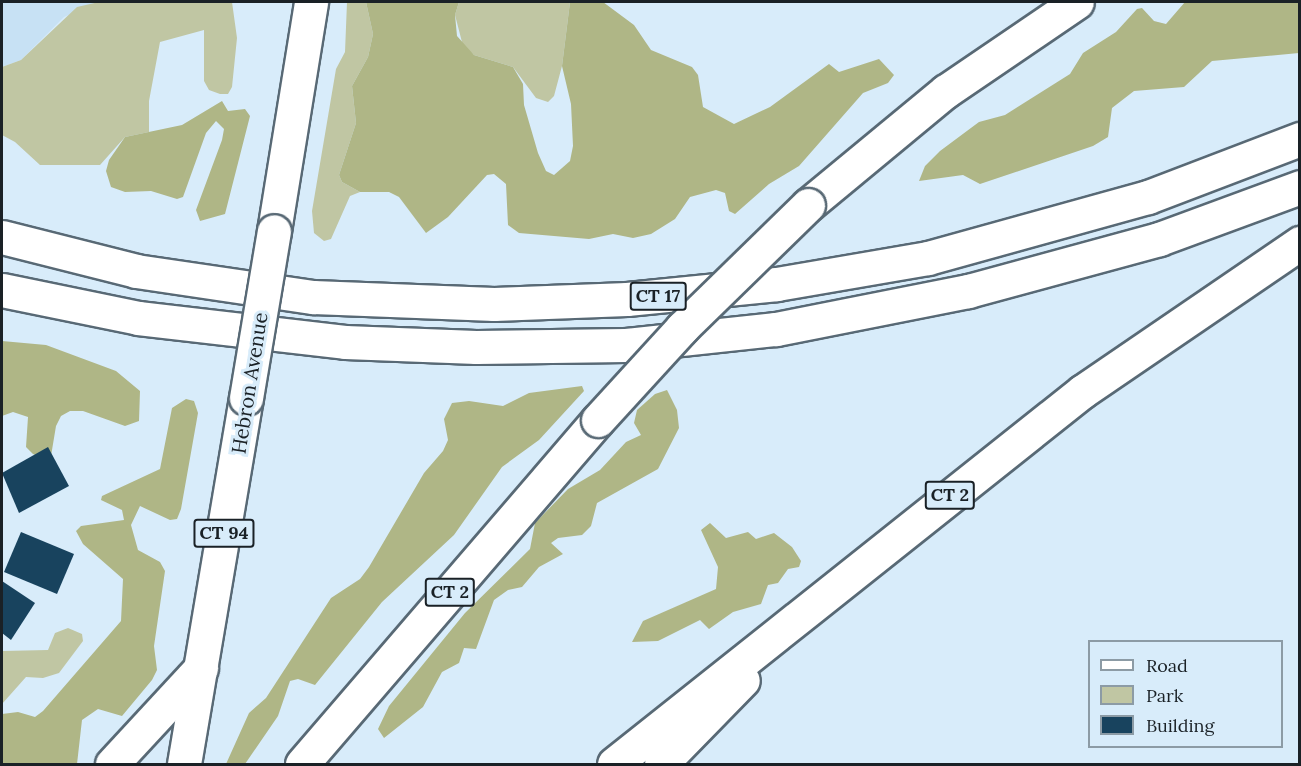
<!DOCTYPE html>
<html>
<head>
<meta charset="utf-8">
<style>
  body { margin:0 }
  #map { position:relative; width:1301px; height:766px; overflow:hidden; background:#d8ecfa; font-family:Lora,serif }
  div>[style] { position:absolute }
  [style*='--x'] { left:calc(var(--x)*1px); top:calc(var(--y)*1px); width:calc(var(--w)*1px); rotate:calc(var(--a)*1deg) }
  .built>* { inset:0; background:#c7e1f4 }
  .green>* { inset:0; background:#c0c6a3 }
  .forest>* { inset:0; background:#afb686 }
  .building>* { inset:0; background:#18435e }
  .roads { filter:drop-shadow(2px 0 #586975) drop-shadow(-2px 0 #586975) drop-shadow(0 2px #586975) drop-shadow(0 -2px #586975) }
  .major>* { height:33px; margin:-16.5px; padding:0 16.5px; transform-origin:16.5px; border-radius:16.5px; background:#fff }
  .highway>* { height:33px; margin:-16.5px; padding:0 16.5px; transform-origin:16.5px; border-radius:16.5px; background:#fff }
  .bridges { filter:drop-shadow(2px 0 #586975) drop-shadow(-2px 0 #586975) drop-shadow(0 2px #586975) drop-shadow(0 -2px #586975) }
  .major-bridge>* { height:33px; margin:-16.5px; padding:0 16.5px; transform-origin:16.5px; border-radius:16.5px; background:#fff }
  .highway-bridge>* { height:33px; margin:-16.5px; padding:0 16.5px; transform-origin:16.5px; border-radius:16.5px; background:#fff }
  span { translate:-50% -50%; white-space:nowrap; text-align:center; line-height:1.15; -webkit-text-stroke:6px #d8ecfa; paint-order:stroke }
  .shield-label span { padding:2px 4px; background:#d8ecfa; border:2px solid; border-radius:4px; -webkit-text-stroke-width:0 }
  .shield-label { font-size:18px; color:#1a2126; font-weight:700 }
  .street-label { font-size:20px; color:#1a2126 }
  .frame { position:absolute; inset:0; border:3px solid #1a2126; pointer-events:none }
  .legend { position:absolute; left:1088px; top:640px; width:195px; height:108px; box-sizing:border-box; background:#d8ecfa; border:2px solid #8c9ba5; margin:0; padding:8px 10px; list-style:none; font-size:18px; color:#1a2126 }
  .legend li { display:flex; align-items:center; gap:12px; height:30px }
  .legend b { width:30px; border:2px solid #8c9ba5 }
</style>
</head>
<body>
<div id="map">
  <div class="built">
    <i style="clip-path:polygon(2px 2px,99px 2px,64px 17px,21px 60px,2px 67px)"></i>
  </div>
  <div class="green">
    <i style="clip-path:polygon(99px 2px,232px 2px,237px 38px,232px 87px,228px 94px,220px 94px,209px 90px,204px 81px,204px 30px,160px 42px,149px 101px,149px 132px,125px 137px,100px 165px,40px 165px,15px 142px,2px 135px,2px 67px,21px 60px,77px 7px)"></i>
    <i style="clip-path:polygon(347px 2px,366px 2px,373px 34px,368px 57px,352px 86px,356px 123px,339px 175px,342px 182px,360px 192px,350px 196px,331px 239px,324px 241px,314px 233px,312px 211px,336px 69px,345px 52px)"></i>
    <i style="clip-path:polygon(459px 2px,570px 2px,562px 66px,554px 96px,548px 102px,536px 98px,513px 67px,474px 55px,463px 46px,455px 15px)"></i>
    <i style="clip-path:polygon(68px 628px,82px 634px,83px 641px,59px 673px,43px 678px,26px 677px,2px 704px,2px 651px,48px 650px,55px 633px)"></i>
  </div>
  <div class="forest">
    <i style="clip-path:polygon(366px 2px,459px 2px,455px 15px,457px 36px,474px 55px,513px 67px,523px 84px,524px 105px,538px 153px,546px 171px,554px 175px,570px 161px,573px 146px,571px 104px,562px 66px,570px 2px,603px 2px,634px 25px,651px 50px,692px 67px,698px 75px,703px 107px,734px 124px,770px 107px,829px 64px,839px 72px,879px 59px,894px 75px,888px 83px,863px 93px,799px 166px,769px 184px,735px 214px,729px 211px,725px 193px,716px 190px,690px 197px,675px 219px,651px 234px,633px 238px,613px 234px,589px 239px,519px 233px,508px 225px,506px 184px,494px 174px,487px 175px,448px 217px,426px 233px,399px 197px,389px 192px,360px 192px,342px 182px,339px 175px,356px 123px,352px 86px,368px 57px,373px 34px)"></i>
    <i style="clip-path:polygon(1185px 2px,1299px 2px,1299px 53px,1212px 61px,1184px 87px,1134px 91px,1112px 108px,1108px 137px,1093px 146px,980px 184px,963px 175px,919px 181px,925px 166px,940px 151px,979px 122px,1005px 115px,1070px 74px,1083px 53px,1116px 32px,1137px 9px,1142px 8px,1154px 21px,1166px 24px)"></i>
    <i style="clip-path:polygon(222px 101px,228px 111px,245px 109px,250px 116px,225px 214px,200px 221px,196px 210px,222px 140px,224px 129px,216px 121px,206px 133px,183px 197px,177px 199px,151px 191px,125px 192px,111px 187px,106px 171px,109px 160px,125px 137px,182px 125px)"></i>
    <i style="clip-path:polygon(2px 341px,46px 345px,116px 371px,140px 391px,139px 421px,125px 426px,83px 411px,70px 411px,61px 416px,56px 426px,51px 456px,44px 459px,33px 454px,26px 447px,28px 417px,13px 412px,2px 416px)"></i>
    <i style="clip-path:polygon(582px 386px,584px 391px,539px 440px,502px 467px,454px 535px,382px 602px,315px 685px,298px 679px,290px 681px,278px 716px,245px 764px,226px 764px,249px 713px,266px 698px,331px 598px,360px 579px,369px 567px,424px 473px,443px 451px,448px 440px,444px 419px,452px 403px,469px 401px,503px 406px,529px 393px)"></i>
    <i style="clip-path:polygon(667px 390px,677px 410px,679px 428px,658px 469px,597px 503px,591px 526px,582px 535px,558px 538px,551px 543px,563px 554px,539px 567px,522px 587px,508px 590px,494px 600px,476px 649px,464px 648px,459px 663px,442px 672px,423px 707px,384px 738px,378px 729px,389px 706px,465px 613px,530px 549px,535px 523px,568px 489px,600px 470px,626px 442px,641px 435px,634px 423px,637px 410px,655px 394px)"></i>
    <i style="clip-path:polygon(186px 399px,194px 401px,198px 413px,181px 509px,177px 519px,170px 520px,140px 506px,131px 525px,138px 550px,160px 562px,165px 571px,154px 646px,157px 670px,152px 680px,122px 716px,98px 709px,82px 720px,77px 764px,2px 764px,2px 714px,18px 712px,35px 717px,43px 711px,121px 621px,123px 579px,83px 544px,76px 531px,81px 526px,124px 520px,122px 510px,101px 500px,102px 496px,160px 469px,172px 408px)"></i>
    <i style="clip-path:polygon(710px 523px,726px 538px,748px 532px,756px 539px,774px 533px,792px 547px,801px 561px,799px 567px,788px 569px,778px 583px,768px 585px,761px 604px,733px 612px,709px 629px,700px 620px,658px 641px,632px 642px,643px 621px,716px 589px,718px 567px,701px 530px)"></i>
  </div>
  <div class="building">
    <i style="clip-path:polygon(48px 447px,69px 486px,19px 513px,2px 473px)"></i>
    <i style="clip-path:polygon(21px 532px,74px 554px,57px 594px,4px 572px)"></i>
    <i style="clip-path:polygon(2px 581px,35px 603px,11px 640px,2px 633px)"></i>
  </div>
  <div class="roads">
    <div class="major">
      <i style="--x:274;--y:231;--w:232;--a:-80.8"></i>
      <i style="--x:184;--y:764;--w:371;--a:-80.4"></i>
    </div>
    <div class="highway">
      <i style="--x:808;--y:205;--w:179;--a:-39.6"></i>
      <i style="--x:946;--y:91;--w:158;--a:-34.2"></i>
      <i style="--x:2;--y:237;--w:138;--a:14.2"></i>
      <i style="--x:136;--y:271;--w:179;--a:8.4"></i>
      <i style="--x:313;--y:297;--w:181;--a:2.2"></i>
      <i style="--x:494;--y:304;--w:133;--a:-2.2"></i>
      <i style="--x:627;--y:299;--w:151;--a:-5.7"></i>
      <i style="--x:777;--y:284;--w:153;--a:-9.8"></i>
      <i style="--x:928;--y:258;--w:228;--a:-15.5"></i>
      <i style="--x:1148;--y:197;--w:163;--a:-20.9"></i>
      <i style="--x:2;--y:290;--w:139;--a:11.6"></i>
      <i style="--x:138;--y:318;--w:208;--a:6.6"></i>
      <i style="--x:345;--y:342;--w:131;--a:2.2"></i>
      <i style="--x:476;--y:347;--w:150;--a:-0.8"></i>
      <i style="--x:626;--y:345;--w:151;--a:-6.1"></i>
      <i style="--x:776;--y:329;--w:196;--a:-11.2"></i>
      <i style="--x:968;--y:291;--w:198;--a:-15.2"></i>
      <i style="--x:1159;--y:239;--w:150;--a:-20.2"></i>
      <i style="--x:112;--y:764;--w:131;--a:-47.2"></i>
      <i style="--x:302;--y:764;--w:454;--a:-49.3"></i>
      <i style="--x:614;--y:764;--w:599;--a:-38.5"></i>
      <i style="--x:1083;--y:391;--w:263;--a:-34.3"></i>
      <i style="--x:661;--y:764;--w:117;--a:-45.7"></i>
    </div>
  </div>
  <div class="bridges">
    <div class="major-bridge">
      <i style="--x:246;--y:398;--w:169;--a:-80.5"></i>
    </div>
    <div class="highway-bridge">
      <i style="--x:598;--y:420;--w:125;--a:-47.6"></i>
      <i style="--x:682;--y:328;--w:176;--a:-44.3"></i>
    </div>
  </div>
  <div class="shield-label">
    <span style="left:658px;top:296px">CT 17</span>
    <span style="left:950px;top:495px">CT 2</span>
    <span style="left:224px;top:533px">CT 94</span>
    <span style="left:450px;top:592px">CT 2</span>
  </div>
  <div class="street-label">
    <span style="left:249px;top:383px;rotate:-81deg">Hebron Avenue</span>
  </div>
  <div class="frame"></div>
  <ul class="legend">
  <li><b style="height:8px;background:#fff"></b>Road</li>
  <li><b style="height:16px;background:#c0c6a3"></b>Park</li>
  <li><b style="height:16px;background:#18435e"></b>Building</li>
  </ul>
</div>
</body>
</html>
